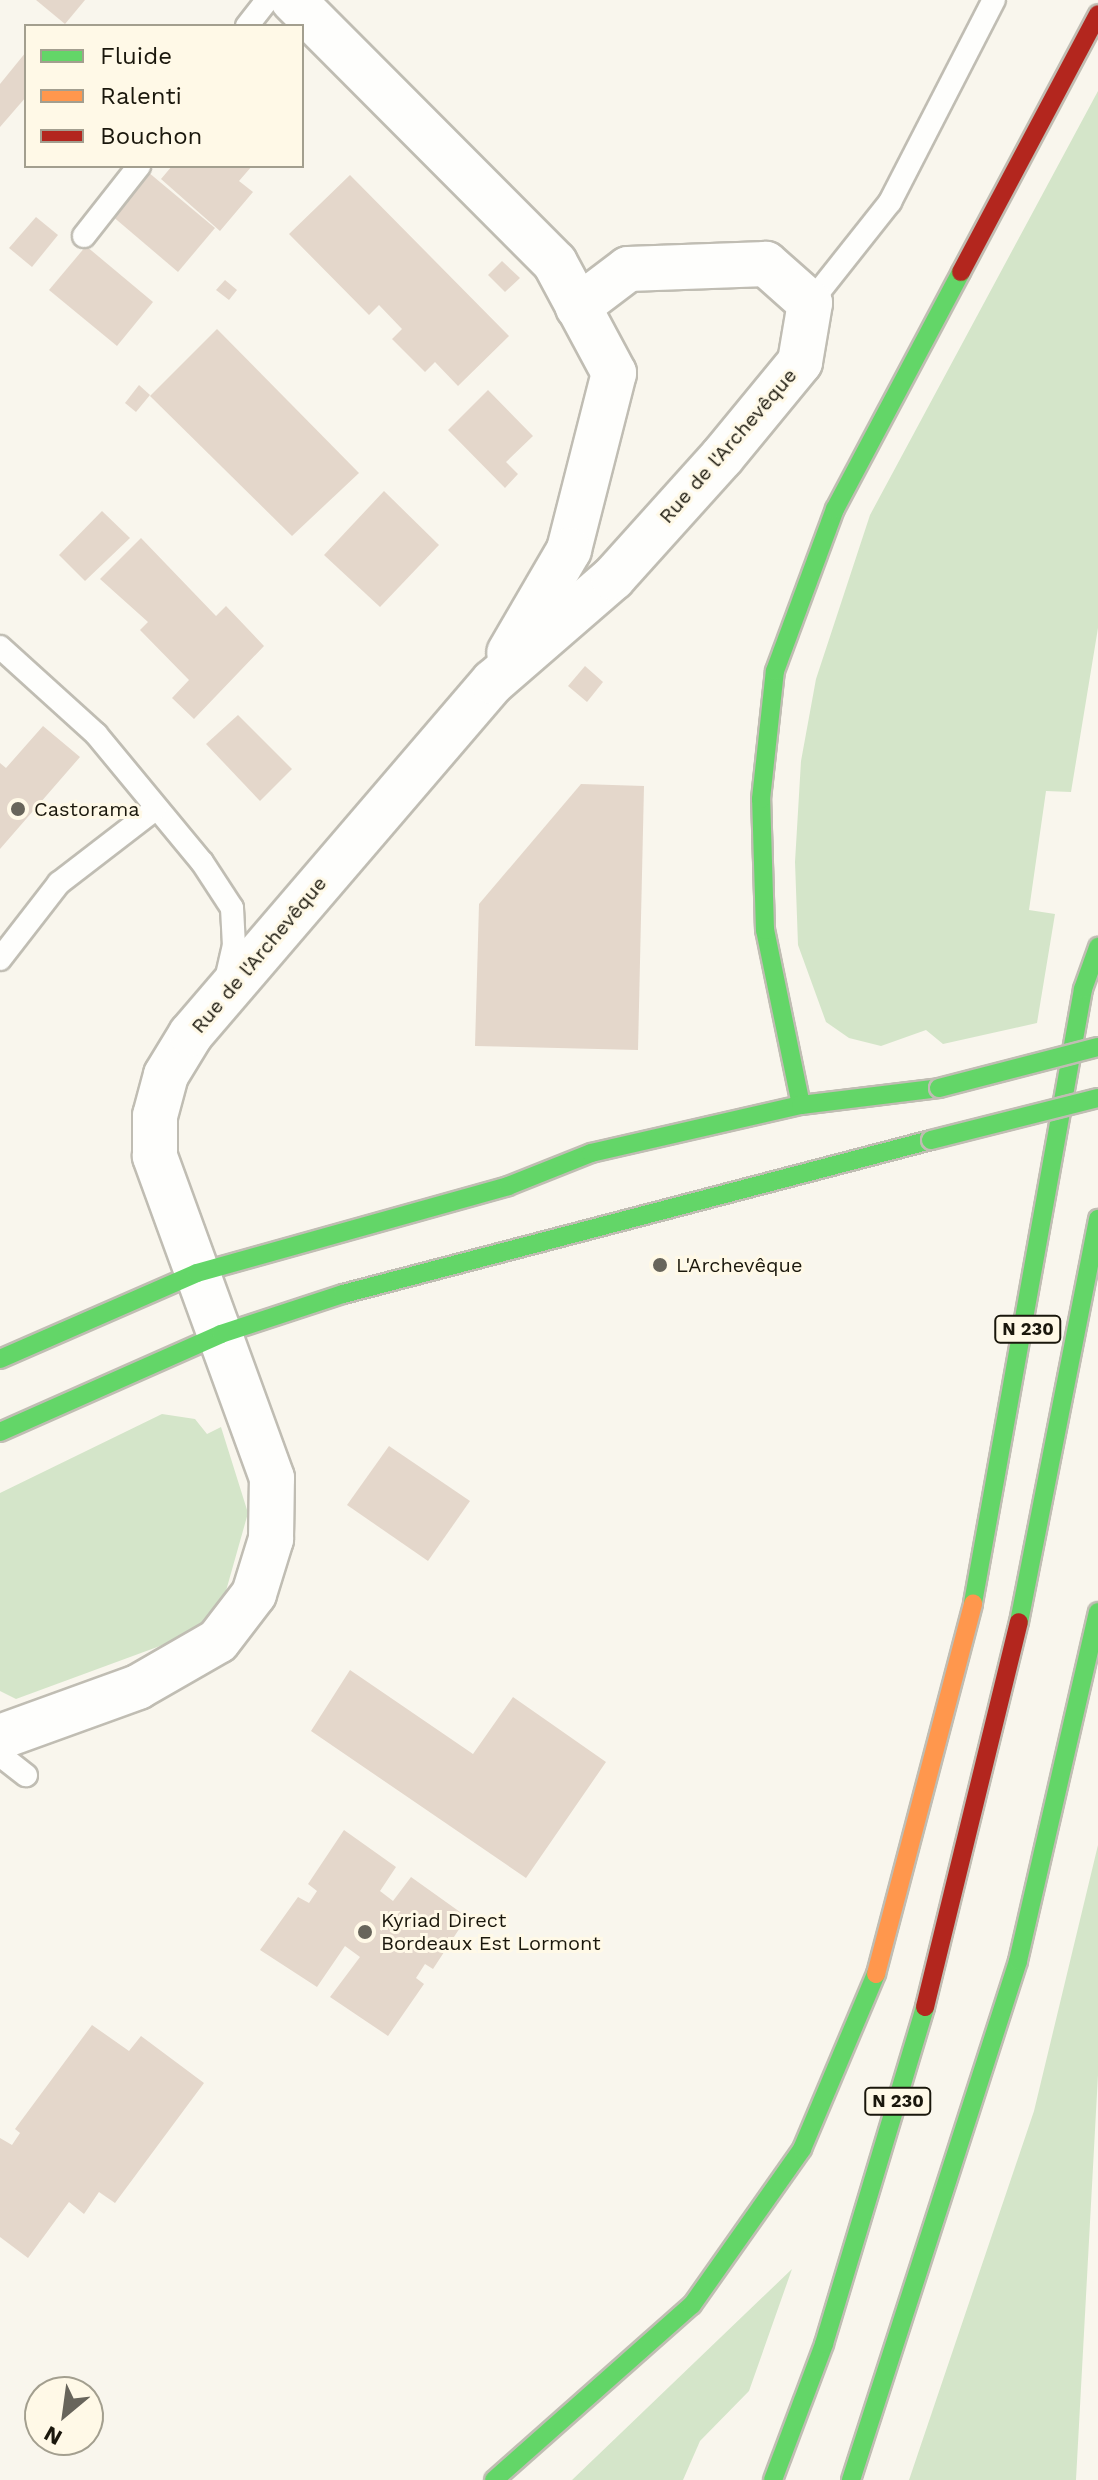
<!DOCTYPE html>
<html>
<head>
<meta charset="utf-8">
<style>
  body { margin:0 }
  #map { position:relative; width:1098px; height:2480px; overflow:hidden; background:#f9f6ed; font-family:"Work Sans",sans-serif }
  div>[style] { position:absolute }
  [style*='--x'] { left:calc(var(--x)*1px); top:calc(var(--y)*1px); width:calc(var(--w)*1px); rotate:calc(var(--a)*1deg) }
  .green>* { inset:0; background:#d4e5c9 }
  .building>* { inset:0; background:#e4d7cb }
  .roads { filter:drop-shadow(2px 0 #c0bdb3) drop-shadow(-2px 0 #c0bdb3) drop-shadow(0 2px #c0bdb3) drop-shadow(0 -2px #c0bdb3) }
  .lane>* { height:22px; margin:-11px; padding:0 11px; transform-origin:11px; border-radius:11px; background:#fefefc }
  .street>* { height:44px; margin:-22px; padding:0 22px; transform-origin:22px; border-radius:22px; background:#fefefc }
  .fast>* { height:18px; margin:-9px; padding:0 9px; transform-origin:9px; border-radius:9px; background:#63d668 }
  .slow>* { height:18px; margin:-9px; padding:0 9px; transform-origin:9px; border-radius:9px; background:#ff974d }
  .jam>* { height:18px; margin:-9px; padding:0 9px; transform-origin:9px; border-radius:9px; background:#b3261e }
  .bridges { filter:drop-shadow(2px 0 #c0bdb3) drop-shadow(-2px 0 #c0bdb3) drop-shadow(0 2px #c0bdb3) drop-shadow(0 -2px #c0bdb3) }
  .fast-bridge>* { height:18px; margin:-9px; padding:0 9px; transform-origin:9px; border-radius:9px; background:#63d668 }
  .dots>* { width:22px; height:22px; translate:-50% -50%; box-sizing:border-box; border:4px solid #fff9e7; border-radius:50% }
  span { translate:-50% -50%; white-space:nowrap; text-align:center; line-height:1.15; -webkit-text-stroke:6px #fff9e7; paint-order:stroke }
  .shield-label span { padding:2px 6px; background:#fff9e7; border:2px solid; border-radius:6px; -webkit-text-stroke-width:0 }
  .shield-label { font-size:18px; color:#1a170c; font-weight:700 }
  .street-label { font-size:20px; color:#1a170c }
  .poi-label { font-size:20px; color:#1a170c }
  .left { translate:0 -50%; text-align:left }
  .legend { position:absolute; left:24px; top:24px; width:280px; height:144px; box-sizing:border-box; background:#fff9e7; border:2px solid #a39f8f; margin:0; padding:10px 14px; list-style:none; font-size:24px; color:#1a170c }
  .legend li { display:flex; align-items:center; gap:16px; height:40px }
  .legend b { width:40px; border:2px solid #a39f8f }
  .north { position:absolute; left:24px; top:2376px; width:80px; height:80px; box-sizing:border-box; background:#fff9e7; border:2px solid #a39f8f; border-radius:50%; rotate:209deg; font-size:22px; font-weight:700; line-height:32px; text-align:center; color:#1a170c }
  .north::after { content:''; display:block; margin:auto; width:28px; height:36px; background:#68655b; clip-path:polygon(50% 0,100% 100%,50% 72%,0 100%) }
</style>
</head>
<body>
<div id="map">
  <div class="green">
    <i style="clip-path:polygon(1098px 91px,1098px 628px,1071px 792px,1046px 791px,1029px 910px,1055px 914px,1037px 1023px,943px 1044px,926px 1030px,881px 1046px,849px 1038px,826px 1022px,798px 945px,795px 862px,801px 761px,816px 679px,870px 515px)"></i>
    <i style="clip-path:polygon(162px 1414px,195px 1419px,207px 1434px,221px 1427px,248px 1513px,222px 1605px,191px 1633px,160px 1646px,16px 1699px,0 1691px,0 1493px)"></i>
    <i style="clip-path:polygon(1098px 1845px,1098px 2075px,1076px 2480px,909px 2480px,1034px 2111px)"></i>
    <i style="clip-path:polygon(792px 2269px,749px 2391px,700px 2441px,683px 2480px,572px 2480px)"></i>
  </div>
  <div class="building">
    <i style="clip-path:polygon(36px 0,85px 0,65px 24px)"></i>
    <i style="clip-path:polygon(26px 52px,26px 97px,0 127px,0 84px)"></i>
    <i style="clip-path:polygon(172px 166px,252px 166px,239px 181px,253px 192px,220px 231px,161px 179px)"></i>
    <i style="clip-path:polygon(148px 172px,215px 228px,178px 272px,111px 215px)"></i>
    <i style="clip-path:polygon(350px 175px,509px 336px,458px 386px,435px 362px,425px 372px,392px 339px,402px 329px,379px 305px,369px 315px,289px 234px)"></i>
    <i style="clip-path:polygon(36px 217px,58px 235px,32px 267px,9px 248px)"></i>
    <i style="clip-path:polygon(86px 246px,153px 302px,117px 346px,49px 290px)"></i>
    <i style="clip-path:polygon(502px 261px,520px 278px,505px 292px,488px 275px)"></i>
    <i style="clip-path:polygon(225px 280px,237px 290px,229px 300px,216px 290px)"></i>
    <i style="clip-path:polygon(217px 329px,359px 473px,292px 536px,150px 396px)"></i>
    <i style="clip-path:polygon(139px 385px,150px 395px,136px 412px,125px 403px)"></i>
    <i style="clip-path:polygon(488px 390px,533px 436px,506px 462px,518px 474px,505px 488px,448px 430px)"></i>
    <i style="clip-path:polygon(384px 491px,439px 545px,380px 607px,324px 555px)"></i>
    <i style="clip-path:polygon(102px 511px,130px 538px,85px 581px,59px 555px)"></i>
    <i style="clip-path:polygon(141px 538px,216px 616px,226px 606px,264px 646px,194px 719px,172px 698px,189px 680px,140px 630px,148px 622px,100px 579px)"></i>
    <i style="clip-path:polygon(585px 666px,603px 682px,587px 702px,568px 686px)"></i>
    <i style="clip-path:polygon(238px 715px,292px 769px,260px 801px,206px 744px)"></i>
    <i style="clip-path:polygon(43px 726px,80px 757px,0 849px,0 763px,6px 768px)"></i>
    <i style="clip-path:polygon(581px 784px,644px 786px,638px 1050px,475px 1046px,479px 904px)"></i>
    <i style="clip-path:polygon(389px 1446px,470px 1501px,428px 1561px,347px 1505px)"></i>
    <i style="clip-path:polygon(350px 1670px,473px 1754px,513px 1697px,606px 1762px,526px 1878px,311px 1731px)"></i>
    <i style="clip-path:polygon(344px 1830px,396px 1867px,380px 1891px,393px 1901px,411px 1877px,467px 1917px,433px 1969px,425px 1964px,416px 1978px,424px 1984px,388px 2036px,330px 1997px,360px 1957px,345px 1946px,317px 1987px,260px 1950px,298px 1897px,309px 1903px,317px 1891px,308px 1884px)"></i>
    <i style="clip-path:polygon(92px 2025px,129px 2051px,141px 2036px,204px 2083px,115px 2203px,99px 2192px,84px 2214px,69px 2202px,28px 2258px,0 2237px,0 2138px,12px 2145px,20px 2133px,15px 2129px)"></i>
  </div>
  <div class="roads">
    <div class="lane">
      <i style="--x:247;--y:26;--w:33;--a:-52"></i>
      <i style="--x:84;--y:236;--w:89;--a:-51.8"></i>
      <i style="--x:810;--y:303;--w:129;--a:-51.6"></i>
      <i style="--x:890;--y:202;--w:227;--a:-62.8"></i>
      <i style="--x:0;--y:647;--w:130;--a:42.2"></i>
      <i style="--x:96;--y:734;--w:166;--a:50.4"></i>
      <i style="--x:202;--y:862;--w:55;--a:56.9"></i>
      <i style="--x:232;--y:908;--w:37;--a:87"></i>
      <i style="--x:234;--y:945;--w:35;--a:103"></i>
      <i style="--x:0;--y:959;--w:96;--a:-52.2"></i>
      <i style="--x:59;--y:883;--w:121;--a:-37.6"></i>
      <i style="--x:0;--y:1755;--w:33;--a:38"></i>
    </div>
    <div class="street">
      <i style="--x:293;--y:0;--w:371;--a:45.1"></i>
      <i style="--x:555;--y:263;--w:125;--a:61.8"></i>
      <i style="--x:614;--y:373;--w:183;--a:104.3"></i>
      <i style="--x:569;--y:550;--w:119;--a:120.2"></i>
      <i style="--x:0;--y:1737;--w:147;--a:-19.9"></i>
      <i style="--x:138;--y:1687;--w:92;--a:-29.9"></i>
      <i style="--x:218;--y:1641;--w:59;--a:-52.5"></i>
      <i style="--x:254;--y:1594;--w:58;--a:-72.8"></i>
      <i style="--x:271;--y:1539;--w:61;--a:-89.1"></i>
      <i style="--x:272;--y:1478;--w:343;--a:-110"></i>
      <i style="--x:155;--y:1156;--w:40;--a:-90"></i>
      <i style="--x:155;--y:1116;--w:42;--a:-75"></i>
      <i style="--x:166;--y:1075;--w:48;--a:-58.6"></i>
      <i style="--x:191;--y:1034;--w:464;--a:-49.4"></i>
      <i style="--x:493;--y:682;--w:159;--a:-40.9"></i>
      <i style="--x:613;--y:578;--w:163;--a:-48"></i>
      <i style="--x:722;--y:457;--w:123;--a:-50.6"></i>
      <i style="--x:800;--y:362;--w:60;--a:-80.4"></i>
      <i style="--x:810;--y:303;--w:59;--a:-138.4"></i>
      <i style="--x:766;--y:264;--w:138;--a:177.9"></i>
      <i style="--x:628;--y:269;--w:63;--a:142.8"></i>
    </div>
    <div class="fast">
      <i style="--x:801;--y:1105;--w:179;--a:-101.6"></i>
      <i style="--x:765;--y:930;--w:131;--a:-91.7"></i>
      <i style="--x:761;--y:799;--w:129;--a:-83.8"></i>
      <i style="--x:775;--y:671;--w:173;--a:-69.7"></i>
      <i style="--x:835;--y:509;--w:268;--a:-62"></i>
      <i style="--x:0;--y:1359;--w:215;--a:-23.6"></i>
      <i style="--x:197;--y:1273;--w:323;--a:-15.6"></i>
      <i style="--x:508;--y:1186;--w:89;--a:-21.7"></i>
      <i style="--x:591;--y:1153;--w:215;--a:-12.9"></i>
      <i style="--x:801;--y:1105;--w:139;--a:-7"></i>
      <i style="--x:0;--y:1432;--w:242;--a:-23.9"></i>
      <i style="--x:221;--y:1334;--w:128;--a:-18.2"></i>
      <i style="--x:343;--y:1294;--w:608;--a:-14.68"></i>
      <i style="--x:973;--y:1603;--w:624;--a:-79.84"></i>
      <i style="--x:1083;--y:989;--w:45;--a:-70.3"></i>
      <i style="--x:1019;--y:1622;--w:411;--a:-78.9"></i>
      <i style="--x:494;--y:2480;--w:264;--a:-41.5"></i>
      <i style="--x:692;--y:2305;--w:191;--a:-54.8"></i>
      <i style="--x:802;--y:2149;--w:190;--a:-67.1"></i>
      <i style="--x:773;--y:2480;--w:145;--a:-69.4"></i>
      <i style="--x:824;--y:2344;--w:352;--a:-73.3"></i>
      <i style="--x:851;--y:2480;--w:545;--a:-72.16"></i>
      <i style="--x:1018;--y:1961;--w:358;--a:-77.1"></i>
    </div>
    <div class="slow">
      <i style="--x:876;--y:1974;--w:383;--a:-75.3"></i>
    </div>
    <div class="jam">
      <i style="--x:961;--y:272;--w:292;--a:-62"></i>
      <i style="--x:925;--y:2007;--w:396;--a:-76.3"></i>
    </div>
  </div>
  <div class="bridges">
    <div class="fast-bridge">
      <i style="--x:939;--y:1088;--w:164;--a:-14.5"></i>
      <i style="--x:931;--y:1140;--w:172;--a:-14.1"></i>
    </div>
  </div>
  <div class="dots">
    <i style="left:18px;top:809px;background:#68655b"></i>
    <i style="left:660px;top:1265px;background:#68655b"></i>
    <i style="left:365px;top:1932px;background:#68655b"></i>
  </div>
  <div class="shield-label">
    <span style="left:1028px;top:1329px">N 230</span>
    <span style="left:898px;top:2101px">N 230</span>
  </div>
  <div class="street-label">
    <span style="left:728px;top:446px;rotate:-49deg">Rue de l'Archevêque</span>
    <span style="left:259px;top:955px;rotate:-50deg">Rue de l'Archevêque</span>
  </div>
  <div class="poi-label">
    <span class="left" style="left:34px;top:809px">Castorama</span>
    <span class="left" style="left:676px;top:1265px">L'Archevêque</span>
    <span class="left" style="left:381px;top:1932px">Kyriad Direct<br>Bordeaux Est Lormont</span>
  </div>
  <ul class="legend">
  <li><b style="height:10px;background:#63d668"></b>Fluide</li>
  <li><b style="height:10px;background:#ff974d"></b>Ralenti</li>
  <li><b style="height:10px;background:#b3261e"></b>Bouchon</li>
  </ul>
  <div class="north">N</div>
</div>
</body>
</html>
